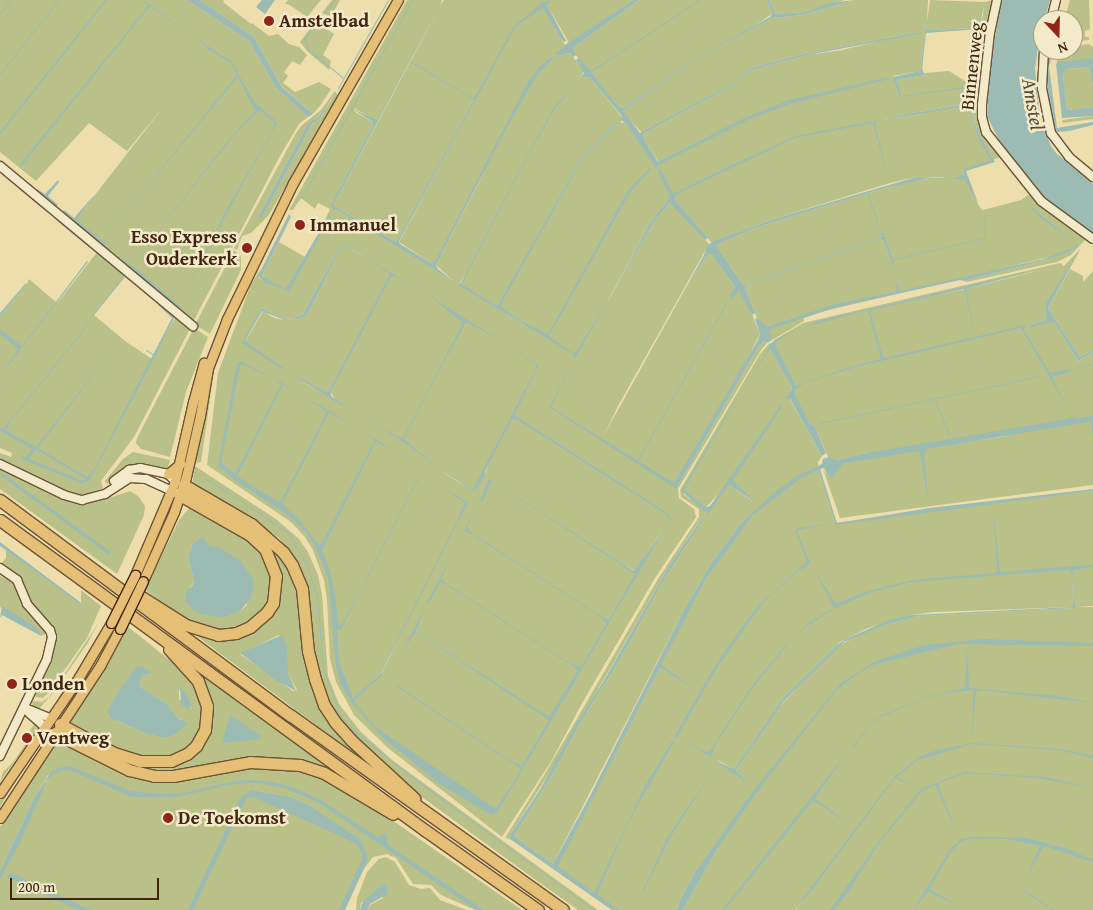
<!DOCTYPE html>
<html>
<head>
<meta charset="utf-8">
<style>
  body { margin:0 }
  #map { position:relative; width:1093px; height:910px; overflow:hidden; background:#eddeac; font-family:"Gentium Book Plus",serif }
  div>[style] { position:absolute }
  [style*='--x'] { left:calc(var(--x)*1px); top:calc(var(--y)*1px); width:calc(var(--w)*1px); rotate:calc(var(--a)*1deg) }
  .green>* { inset:0; background:#bac188 }
  .water>* { inset:0; background:#9bbbb3 }
  .stream>* { height:1px; margin:-0.5px; padding:0 0.5px; transform-origin:0.5px; border-radius:0.5px; background:#9bbbb3 }
  .roads { filter:drop-shadow(1px 0 #6c5338) drop-shadow(-1px 0 #6c5338) drop-shadow(0 1px #6c5338) drop-shadow(0 -1px #6c5338) }
  .minor>* { height:8px; margin:-4px; padding:0 4px; transform-origin:4px; border-radius:4px; background:#f3eac9 }
  .major>* { height:9px; margin:-4.5px; padding:0 4.5px; transform-origin:4.5px; border-radius:4.5px; background:#e6bf76 }
  .highway>* { height:11px; margin:-5.5px; padding:0 5.5px; transform-origin:5.5px; border-radius:5.5px; background:#e6bf76 }
  .bridges { filter:drop-shadow(1px 0 #412511) drop-shadow(-1px 0 #412511) drop-shadow(0 1px #412511) drop-shadow(0 -1px #412511) }
  .major-bridge>* { height:9px; margin:-4.5px; padding:0 4.5px; transform-origin:4.5px; border-radius:4.5px; background:#e6bf76 }
  .dots>* { width:14px; height:14px; translate:-50% -50%; box-sizing:border-box; border:2px solid #f3eac9; border-radius:50% }
  span { translate:-50% -50%; white-space:nowrap; text-align:center; line-height:1.15; -webkit-text-stroke:5px #f3eac9; paint-order:stroke }
  .poi-label { font-size:19px; color:#412511; font-weight:700 }
  .left { translate:0 -50%; text-align:left }
  .right { translate:-100% -50%; text-align:right }
  .street-label { font-size:19px; color:#412511 }
  .water-label { font-size:20px; color:#584a3a; font-style:italic }
  .north { position:absolute; left:1033px; top:10px; width:50px; height:50px; box-sizing:border-box; background:#f3eac9; border:1px solid #ac9b7f; border-radius:50%; rotate:159deg; font-size:14px; font-weight:700; line-height:20px; text-align:center; color:#412511 }
  .north::after { content:''; display:block; margin:auto; width:18px; height:22px; background:#8f2418; clip-path:polygon(50% 0,100% 100%,50% 72%,0 100%) }
  .scale { position:absolute; left:10px; top:878px; width:149px; height:22px; box-sizing:border-box; border:2px solid #412511; border-top:0; padding-left:6px; font-size:15px; line-height:18px; white-space:nowrap; color:#412511; -webkit-text-stroke:4px #f3eac9; paint-order:stroke }
</style>
</head>
<body>
<div id="map">
  <div class="green">
    <i style="clip-path:polygon(0 0,187px 0,249px 41px,276px 88px,308px 117px,299px 124px,280px 156px,193px 322px,74px 222px,164px 106px,127px 151px,89px 123px,36px 181px,0 152px)"></i>
    <i style="clip-path:polygon(200px 0,224px 0,223px 2px,251px 24px,252px 23px,269px 36px,278px 34px,289px 44px,299px 47px,307px 55px,300px 65px,292px 61px,284px 72px,288px 76px,283px 83px,295px 92px,319px 82px,331px 89px,320px 106px,313px 114px,287px 91px,281px 85px,254px 37px)"></i>
    <i style="clip-path:polygon(288px 0,321px 0,307px 17px,288px 4px,285px 4px)"></i>
    <i style="clip-path:polygon(332px 0,340px 0,331px 17px,322px 13px)"></i>
    <i style="clip-path:polygon(evenodd,407px 0,442px 0,440px 5px,444px 0,633px 0,569px 43px,547px 5px,555px 29px,565px 45px,556px 54px,558px 56px,569px 53px,573px 57px,584px 71px,580px 78px,589px 77px,622px 117px,621px 123px,625px 122px,654px 163px,660px 164px,645px 141px,643px 134px,730px 87px,752px 70px,808px 55px,842px 50px,918px 32px,804px 54px,751px 68px,732px 84px,642px 133px,623px 113px,623px 111px,695px 60px,773px 18px,803px 15px,854px 0,928px 0,927px 22px,930px 0,985px 2px,995px 0,987px 40px,985px 29px,981px 28px,984px 6px,978px 28px,928px 30px,926px 25px,920px 71px,893px 76px,899px 97px,905px 96px,900px 96px,897px 80px,925px 75px,924px 73px,949px 71px,968px 83px,982px 85px,980px 116px,1003px 156px,966px 170px,966px 178px,979px 206px,982px 210px,987px 209px,1021px 200px,1031px 193px,1068px 227px,1086px 239px,1071px 255px,1057px 262px,967px 282px,964px 281px,1050px 259px,1074px 248px,1054px 256px,812px 314px,803px 317px,804px 321px,772px 340px,757px 318px,745px 288px,747px 285px,880px 239px,883px 240px,895px 273px,892px 259px,882px 229px,882px 236px,879px 238px,743px 285px,716px 245px,755px 228px,885px 188px,911px 181px,948px 177px,916px 177px,890px 183px,777px 218px,711px 242px,676px 201px,675px 196px,670px 197px,650px 223px,604px 308px,654px 222px,671px 202px,709px 244px,618px 406px,604px 435px,684px 291px,708px 254px,712px 255px,735px 287px,731px 299px,739px 291px,747px 302px,760px 334px,741px 371px,674px 484px,638px 464px,677px 487px,759px 346px,764px 341px,767px 343px,761px 350px,678px 489px,679px 498px,694px 509px,696px 517px,655px 578px,581px 705px,552px 760px,502px 837px,388px 748px,354px 715px,336px 682px,330px 659px,327px 600px,324px 580px,313px 550px,304px 536px,291px 522px,207px 465px,218px 373px,250px 287px,260px 269px,259px 278px,283px 288px,262px 276px,279px 242px,305px 257px,315px 242px,330px 209px,318px 203px,315px 209px,301px 198px,293px 210px,289px 210px,407px 0,440px 6px,334px 204px,336px 207px,396px 242px,470px 110px,399px 242px,431px 263px,435px 261px,487px 167px,436px 265px,453px 281px,337px 210px,331px 209px,373px 125px,373px 122px,355px 112px,354px 108px,377px 121px,440px 6px,407px 0,971px 99px,977px 130px,994px 160px,977px 136px,970px 106px,883px 120px,905px 114px,969px 104px,971px 99px,407px 0,616px 123px,618px 124px,589px 151px,579px 165px,514px 277px,579px 162px,587px 151px,616px 123px,407px 0,346px 244px,365px 257px,346px 246px,341px 247px,310px 310px,298px 319px,284px 320px,274px 318px,263px 311px,245px 342px,261px 308px,282px 318px,291px 319px,303px 314px,340px 246px,346px 244px,407px 0,466px 273px,461px 284px,497px 306px,512px 281px,499px 307px,526px 326px,459px 285px,466px 273px,407px 0,380px 295px,331px 392px,335px 400px,301px 381px,328px 394px,380px 295px,407px 0,496px 448px,485px 474px,474px 492px,440px 470px,473px 489px,496px 448px,407px 0,664px 528px,636px 574px,602px 552px,635px 571px,664px 528px,407px 0,416px 631px,531px 706px,536px 710px,417px 633px,413px 635px,416px 631px,407px 0,337px 633px,339px 660px,353px 699px,378px 676px,399px 638px,380px 676px,355px 700px,356px 704px,340px 671px,337px 633px)"></i>
    <i style="clip-path:polygon(639px 0,767px 0,772px 14px,741px 35px,690px 62px,624px 108px,619px 107px,574px 53px,573px 48px)"></i>
    <i style="clip-path:polygon(769px 0,845px 0,805px 12px,776px 14px)"></i>
    <i style="clip-path:polygon(1070px 0,1089px 0,1090px 29px,1085px 31px,1085px 37px,1089px 37px,1089px 40px,1073px 42px,1073px 20px,1064px 20px)"></i>
    <i style="clip-path:polygon(321px 14px,327px 18px,322px 26px,334px 34px,323px 55px,331px 61px,329px 70px,308px 52px,300px 42px)"></i>
    <i style="clip-path:polygon(1089px 44px,1093px 47px,1093px 58px,1056px 64px,1061px 50px,1073px 50px,1073px 46px)"></i>
    <i style="clip-path:polygon(1089px 67px,1093px 86px,1093px 107px,1067px 110px,1063px 74px,1067px 69px)"></i>
    <i style="clip-path:polygon(evenodd,335px 91px,338px 96px,269px 215px,251px 233px,242px 236px,237px 250px,234px 248px,296px 133px,302px 125px,321px 110px,335px 91px,335px 94px,320px 118px,312px 124px,261px 218px,258px 217px,308px 123px,319px 116px,335px 94px)"></i>
    <i style="clip-path:polygon(1093px 116px,1093px 119px,1063px 123px,1062px 120px)"></i>
    <i style="clip-path:polygon(evenodd,1081px 248px,1045px 308px,1049px 317px,1047px 320px,1029px 325px,1054px 322px,1078px 361px,1093px 352px,1093px 485px,840px 518px,823px 469px,828px 476px,842px 464px,870px 459px,867px 453px,836px 460px,829px 459px,814px 425px,810px 424px,798px 403px,795px 395px,796px 386px,773px 343px,774px 340px,803px 323px,1060px 263px,1064px 266px,1081px 248px,1044px 269px,966px 289px,870px 309px,1044px 269px,1081px 248px,1008px 436px,954px 444px,952px 439px,1008px 436px)"></i>
    <i style="clip-path:polygon(234px 250px,241px 257px,241px 270px,210px 334px,195px 325px)"></i>
    <i style="clip-path:polygon(98px 251px,126px 275px,94px 315px,125px 341px,152px 359px,176px 316px,191px 327px,134px 437px,101px 481px,103px 488px,89px 494px,72px 495px,0 463px,0 453px,11px 457px,12px 453px,0 448px,0 431px,9px 436px,0 430px,0 317px,27px 284px,29px 279px,57px 303px)"></i>
    <i style="clip-path:polygon(1070px 269px,1083px 276px,1083px 282px,1093px 271px,1093px 350px,1080px 357px,1048px 308px)"></i>
    <i style="clip-path:polygon(194px 328px,208px 337px,186px 392px,170px 457px,141px 449px,136px 443px,137px 438px)"></i>
    <i style="clip-path:polygon(evenodd,768px 345px,791px 386px,792px 389px,786px 400px,789px 398px,822px 456px,818px 462px,818px 470px,835px 523px,1093px 491px,1093px 606px,1077px 607px,1075px 604px,1072px 579px,1073px 605px,1071px 607px,934px 612px,912px 615px,868px 628px,840px 642px,782px 699px,734px 769px,715px 759px,752px 786px,736px 770px,777px 709px,838px 646px,861px 634px,885px 625px,920px 616px,1093px 607px,1093px 910px,796px 910px,802px 902px,795px 910px,683px 910px,719px 846px,711px 850px,695px 872px,680px 900px,677px 910px,612px 910px,555px 870px,660px 668px,686px 683px,660px 665px,706px 579px,737px 534px,753px 515px,776px 494px,741px 523px,712px 562px,685px 608px,553px 864px,514px 836px,556px 769px,579px 725px,621px 658px,665px 578px,704px 519px,702px 518px,694px 529px,669px 566px,560px 756px,510px 835px,510px 839px,505px 838px,543px 777px,658px 579px,699px 517px,699px 509px,681px 497px,680px 490px,760px 354px,768px 345px,732px 480px,754px 502px,729px 485px,706px 513px,704px 509px,683px 494px,685px 492px,706px 507px,732px 480px)"></i>
    <i style="clip-path:polygon(214px 371px,201px 462px,196px 463px,211px 378px)"></i>
    <i style="clip-path:polygon(133px 452px,170px 460px,168px 467px,164px 470px,120px 473px,107px 484px,105px 481px,123px 459px)"></i>
    <i style="clip-path:polygon(195px 466px,276px 519px,299px 539px,308px 552px,318px 575px,322px 595px,328px 676px,339px 704px,361px 732px,392px 760px,598px 910px,578px 910px,526px 873px,415px 792px,334px 719px,315px 670px,302px 575px,296px 559px,279px 538px,265px 528px,192px 485px)"></i>
    <i style="clip-path:polygon(0 467px,68px 499px,109px 494px,112px 497px,130px 491px,138px 496px,145px 506px,144px 515px,117px 574px,0 489px)"></i>
    <i style="clip-path:polygon(evenodd,190px 507px,200px 509px,260px 547px,272px 567px,274px 594px,254px 622px,225px 633px,190px 623px,145px 590px,179px 520px,190px 507px,193px 543px,218px 547px,247px 605px,240px 611px,229px 616px,190px 588px,194px 581px,188px 557px,193px 543px)"></i>
    <i style="clip-path:polygon(evenodd,267px 547px,275px 548px,296px 580px,321px 703px,394px 783px,186px 628px,247px 634px,259px 627px,268px 618px,279px 598px,281px 587px,279px 570px,267px 547px,279px 635px,288px 673px,297px 690px,293px 691px,240px 654px,279px 635px)"></i>
    <i style="clip-path:polygon(6px 550px,81px 605px,81px 590px,101px 606px,87px 638px,49px 692px,43px 698px,36px 697px,35px 694px,50px 665px,55px 630px,41px 636px,39px 629px,0 607px,0 576px,8px 580px,0 574px,0 565px,6px 558px)"></i>
    <i style="clip-path:polygon(98px 624px,87px 644px,53px 693px,37px 711px,33px 708px,32px 701px,42px 702px,49px 697px)"></i>
    <i style="clip-path:polygon(evenodd,127px 626px,182px 670px,192px 681px,203px 701px,201px 731px,195px 741px,175px 757px,133px 756px,71px 722px,70px 717px,107px 663px,127px 626px,144px 667px,151px 673px,142px 676px,139px 686px,166px 703px,178px 718px,182px 719px,164px 738px,146px 734px,117px 721px,144px 667px,127px 626px,179px 689px,190px 699px,191px 709px,179px 699px,179px 689px)"></i>
    <i style="clip-path:polygon(183px 661px,288px 738px,371px 798px,301px 763px,162px 774px,119px 762px,181px 761px,210px 718px)"></i>
    <i style="clip-path:polygon(36px 722px,37px 730px,0 782px,3px 772px,14px 761px,29px 739px,32px 733px,30px 730px)"></i>
    <i style="clip-path:polygon(46px 733px,25px 765px,0 807px,0 800px)"></i>
    <i style="clip-path:polygon(evenodd,62px 743px,172px 781px,265px 764px,310px 773px,363px 800px,522px 910px,475px 910px,441px 895px,431px 885px,413px 884px,396px 858px,387px 854px,373px 857px,363px 870px,367px 862px,366px 853px,343px 910px,0 910px,0 875px,43px 787px,53px 772px,48px 775px,35px 796px,0 871px,0 827px,52px 747px,62px 743px,253px 790px,291px 797px,311px 806px,359px 838px,253px 790px)"></i>
    <i style="clip-path:polygon(386px 857px,395px 862px,409px 885px,421px 889px,430px 888px,440px 900px,467px 910px,367px 910px,370px 905px,383px 898px,381px 886px,361px 903px,360px 910px,356px 910px,357px 898px,367px 872px,379px 859px)"></i>
  </div>
  <div class="water">
    <i style="clip-path:polygon(105px 0,107px 0,0 135px,0 132px)"></i>
    <i style="clip-path:polygon(144px 0,196px 39px,150px 6px,20px 168px,21px 163px,148px 6px)"></i>
    <i style="clip-path:polygon(187px 0,200px 0,254px 37px,282px 87px,313px 114px,308px 117px,276px 88px,249px 41px)"></i>
    <i style="clip-path:polygon(262px 0,275px 0,265px 14px,256px 7px)"></i>
    <i style="clip-path:polygon(442px 0,334px 204px,336px 207px,396px 242px,469px 110px,474px 101px,472px 98px,475px 97px,514px 26px,541px 4px,540px 0,544px 2px,551px 0,547px 5px,566px 41px,564px 42px,559px 36px,543px 8px,516px 26px,399px 241px,400px 244px,431px 263px,435px 261px,528px 82px,539px 67px,551px 57px,553px 59px,538px 73px,505px 131px,436px 265px,438px 269px,454px 282px,337px 210px,332px 210px,331px 206px,373px 125px,373px 122px,351px 108px,377px 120px)"></i>
    <i style="clip-path:polygon(633px 0,639px 0,573px 48px,576px 55px,573px 57px,569px 53px,558px 56px,555px 54px,565px 45px)"></i>
    <i style="clip-path:polygon(767px 0,769px 0,776px 14px,805px 12px,830px 3px,854px 0,803px 15px,773px 18px,695px 60px,623px 111px,640px 133px,732px 84px,751px 68px,804px 54px,918px 32px,918px 34px,808px 55px,752px 70px,730px 87px,643px 134px,645px 141px,658px 162px,740px 120px,789px 100px,889px 77px,889px 79px,789px 104px,748px 120px,660px 164px,656px 168px,625px 122px,620px 120px,622px 116px,589px 77px,580px 78px,584px 73px,576px 60px,579px 57px,619px 107px,624px 108px,690px 62px,770px 17px,772px 14px)"></i>
    <i style="clip-path:polygon(1001px 0,1050px 0,1039px 39px,1035px 69px,1040px 120px,1051px 146px,1056px 153px,1093px 184px,1093px 234px,1061px 212px,1033px 187px,1001px 144px,987px 116px,988px 79px)"></i>
    <i style="clip-path:polygon(983px 6px,980px 29px,926px 33px,922px 69px,925px 75px,897px 80px,901px 96px,973px 86px,972px 96px,970px 88px,968px 88px,899px 97px,893px 77px,920px 71px,926px 25px,928px 30px,978px 28px)"></i>
    <i style="clip-path:polygon(199px 40px,232px 62px,254px 102px,275px 120px,277px 124px,276px 126px,240px 189px,181px 301px,230px 203px,273px 130px,274px 122px,259px 110px,255px 114px,232px 138px,134px 262px,227px 142px,255px 111px,238px 77px,106px 236px,237px 75px,231px 63px,209px 50px,105px 178px,207px 52px,208px 48px)"></i>
    <i style="clip-path:polygon(1051px 50px,1054px 51px,1049px 66px,1057px 128px,1093px 122px,1093px 125px,1069px 131px,1057px 132px,1051px 116px,1048px 91px,1047px 64px)"></i>
    <i style="clip-path:polygon(1093px 58px,1093px 87px,1089px 67px,1067px 69px,1063px 74px,1067px 110px,1093px 107px,1093px 116px,1062px 118px,1056px 64px,1059px 62px)"></i>
    <i style="clip-path:polygon(577px 81px,555px 109px,532px 148px,462px 284px,497px 306px,579px 162px,587px 151px,617px 122px,618px 124px,589px 151px,579px 165px,500px 306px,521px 321px,548px 334px,629px 189px,650px 168px,651px 170px,631px 191px,549px 336px,573px 353px,576px 352px,610px 298px,650px 223px,670px 197px,658px 172px,661px 170px,672px 192px,675px 193px,725px 168px,796px 136px,879px 120px,876px 122px,876px 127px,888px 179px,873px 123px,795px 138px,681px 192px,675px 196px,676px 201px,708px 238px,705px 240px,670px 203px,654px 222px,574px 360px,573px 354px,458px 285px,461px 283px,531px 148px,553px 109px)"></i>
    <i style="clip-path:polygon(334px 94px,320px 118px,312px 124px,261px 219px,258px 217px,308px 123px,319px 116px)"></i>
    <i style="clip-path:polygon(970px 99px,977px 130px,995px 162px,966px 171px,978px 203px,965px 180px,953px 178px,964px 175px,964px 169px,991px 160px,977px 136px,970px 106px,883px 120px,905px 114px,969px 104px)"></i>
    <i style="clip-path:polygon(916px 177px,949px 178px,926px 179px,885px 188px,755px 228px,716px 245px,743px 285px,879px 238px,882px 236px,882px 229px,893px 260px,895px 273px,883px 240px,880px 239px,747px 285px,745px 288px,755px 313px,752px 315px,739px 291px,731px 300px,729px 298px,735px 287px,712px 255px,708px 254px,684px 291px,604px 436px,704px 255px,707px 246px,713px 241px,777px 218px)"></i>
    <i style="clip-path:polygon(58px 180px,59px 182px,48px 196px,58px 205px,56px 207px,36px 191px,37px 189px,45px 194px)"></i>
    <i style="clip-path:polygon(93px 196px,77px 220px,102px 241px,105px 240px,104px 244px,112px 252px,111px 253px,62px 212px,64px 210px,74px 218px)"></i>
    <i style="clip-path:polygon(1025px 202px,1078px 245px,1076px 248px,1068px 252px,1050px 259px,964px 281px,960px 280px,834px 308px,771px 329px,769px 332px,772px 340px,767px 343px,764px 341px,759px 346px,676px 489px,549px 407px,571px 365px,551px 407px,674px 483px,758px 340px,760px 334px,755px 319px,757px 318px,767px 327px,835px 304px,895px 292px,897px 289px,896px 280px,900px 291px,1044px 259px,1076px 246px,1076px 243px,1042px 219px)"></i>
    <i style="clip-path:polygon(289px 214px,291px 217px,262px 276px,286px 289px,329px 215px,331px 217px,289px 291px,266px 283px,258px 276px)"></i>
    <i style="clip-path:polygon(346px 244px,366px 257px,346px 246px,341px 247px,310px 310px,304px 316px,298px 319px,284px 320px,262px 311px,245px 341px,284px 368px,282px 369px,242px 343px,261px 308px,282px 318px,291px 319px,303px 314px,340px 246px)"></i>
    <i style="clip-path:polygon(1081px 248px,1048px 308px,1080px 357px,1093px 350px,1093px 352px,1078px 361px,1054px 322px,1030px 327px,1029px 325px,1047px 320px,1045px 305px)"></i>
    <i style="clip-path:polygon(115px 255px,134px 267px,180px 306px,178px 309px)"></i>
    <i style="clip-path:polygon(368px 259px,427px 294px,395px 276px,391px 277px,331px 392px,331px 396px,354px 413px,288px 372px,328px 393px,390px 274px)"></i>
    <i style="clip-path:polygon(87px 261px,88px 262px,0 376px,18px 349px,0 334px,0 329px,22px 346px)"></i>
    <i style="clip-path:polygon(evenodd,1044px 268px,966px 289px,975px 334px,964px 289px,872px 310px,870px 312px,883px 357px,885px 358px,1025px 325px,1024px 330px,1050px 373px,1070px 369px,1071px 371px,1052px 377px,1069px 411px,1021px 328px,856px 367px,803px 384px,796px 389px,795px 395px,810px 424px,814px 425px,826px 453px,822px 456px,790px 399px,785px 400px,792px 389px,791px 386px,770px 349px,745px 385px,684px 490px,706px 507px,710px 506px,781px 405px,782px 407px,733px 480px,755px 502px,729px 485px,708px 514px,681px 491px,730px 409px,769px 348px,768px 345px,782px 336px,821px 320px,1044px 268px,868px 310px,881px 359px,847px 368px,796px 386px,775px 344px,785px 336px,801px 328px,868px 310px)"></i>
    <i style="clip-path:polygon(26px 283px,27px 284px,0 317px,0 313px)"></i>
    <i style="clip-path:polygon(430px 296px,501px 341px,466px 322px,430px 388px,404px 439px,436px 466px,402px 441px,359px 415px,398px 437px,403px 438px,463px 323px)"></i>
    <i style="clip-path:polygon(evenodd,159px 303px,175px 316px,155px 357px,90px 479px,83px 484px,22px 459px,23px 456px,26px 457px,32px 449px,0 431px,0 428px,3px 429px,13px 417px,6px 431px,36px 447px,117px 344px,38px 448px,87px 477px,94px 469px,172px 318px,158px 305px,159px 303px,35px 450px,37px 450px,86px 479px,83px 481px,29px 459px,35px 450px)"></i>
    <i style="clip-path:polygon(504px 343px,538px 364px,538px 367px,515px 414px,517px 417px,658px 507px,671px 517px,668px 525px,669px 517px,650px 504px,516px 419px,512px 419px,485px 472px,485px 476px,474px 492px,440px 469px,473px 489px,536px 369px,536px 364px)"></i>
    <i style="clip-path:polygon(241px 361px,271px 377px,244px 365px,240px 366px,221px 463px,235px 474px,281px 385px,275px 379px,299px 393px,283px 385px,237px 476px,280px 503px,327px 412px,303px 395px,349px 423px,329px 413px,282px 504px,299px 519px,319px 545px,322px 543px,375px 440px,353px 425px,395px 451px,376px 442px,322px 550px,330px 571px,336px 600px,338px 625px,342px 624px,366px 579px,342px 628px,337px 630px,339px 660px,353px 698px,378px 676px,458px 520px,464px 503px,445px 488px,468px 503px,389px 657px,381px 673px,382px 675px,355px 700px,356px 704px,377px 728px,496px 809px,521px 770px,514px 762px,522px 766px,549px 720px,417px 633px,413px 635px,399px 658px,425px 607px,416px 631px,549px 717px,578px 670px,567px 662px,581px 667px,606px 624px,602px 617px,609px 620px,635px 574px,492px 481px,482px 502px,480px 500px,489px 479px,634px 571px,665px 528px,497px 813px,491px 815px,441px 785px,383px 738px,352px 703px,341px 685px,336px 665px,328px 577px,318px 553px,307px 533px,291px 517px,236px 481px,218px 466px,237px 363px)"></i>
    <i style="clip-path:polygon(1073px 416px,1075px 418px,1093px 416px,1093px 436px,1091px 423px,1088px 422px,927px 449px,924px 454px,929px 505px,920px 453px,917px 451px,843px 464px,833px 477px,828px 476px,824px 468px,820px 469px,837px 523px,930px 508px,1093px 489px,1093px 491px,834px 525px,835px 523px,818px 470px,800px 479px,753px 515px,706px 579px,661px 665px,698px 691px,660px 668px,558px 866px,594px 893px,645px 786px,672px 741px,674px 742px,629px 821px,597px 894px,619px 910px,612px 910px,510px 839px,510px 835px,541px 788px,577px 722px,602px 684px,669px 566px,702px 518px,704px 519px,665px 578px,621px 658px,579px 725px,556px 769px,514px 836px,553px 864px,590px 796px,685px 608px,712px 562px,741px 523px,775px 492px,797px 476px,822px 464px,823px 459px,829px 457px,836px 460px,867px 453px,1068px 419px)"></i>
    <i style="clip-path:polygon(2px 473px,111px 552px,109px 555px,0 475px)"></i>
    <i style="clip-path:polygon(478px 504px,467px 528px,474px 535px,465px 531px,453px 553px)"></i>
    <i style="clip-path:polygon(993px 508px,1000px 572px,1061px 567px,1093px 565px,1093px 567px,1073px 570px,1073px 575px,1069px 570px,911px 582px,869px 593px,832px 610px,809px 625px,792px 639px,749px 693px,715px 746px,711px 757px,682px 740px,706px 752px,710px 751px,751px 687px,784px 647px,810px 622px,834px 608px,813px 567px,836px 604px,862px 593px,912px 580px,995px 573px,997px 570px)"></i>
    <i style="clip-path:polygon(829px 524px,798px 530px,797px 532px,811px 565px,809px 564px,793px 575px,764px 602px,753px 617px,718px 666px,676px 739px,674px 737px,716px 664px,756px 608px,807px 561px,795px 532px,797px 528px)"></i>
    <i style="clip-path:polygon(203px 537px,208px 545px,218px 547px,240px 560px,252px 577px,254px 585px,251px 598px,240px 611px,229px 616px,219px 617px,201px 614px,192px 609px,185px 600px,186px 592px,192px 586px,194px 581px,188px 557px,193px 543px)"></i>
    <i style="clip-path:polygon(0 542px,80px 602px,82px 604px,81px 605px,0 546px)"></i>
    <i style="clip-path:polygon(450px 558px,441px 579px,448px 585px,440px 582px,429px 603px,427px 602px)"></i>
    <i style="clip-path:polygon(1072px 578px,1075px 604px,1077px 607px,1093px 607px,920px 616px,885px 625px,844px 642px,783px 702px,736px 770px,752px 786px,714px 760px,734px 769px,782px 699px,837px 645px,848px 638px,889px 620px,912px 615px,1071px 607px,1073px 605px)"></i>
    <i style="clip-path:polygon(2px 606px,39px 629px,41px 636px,2px 615px,0 618px)"></i>
    <i style="clip-path:polygon(282px 635px,287px 645px,288px 673px,296px 691px,277px 681px,240px 653px)"></i>
    <i style="clip-path:polygon(984px 639px,1093px 643px,1093px 646px,957px 644px,873px 665px,857px 674px,837px 690px,763px 784px,719px 846px,683px 910px,677px 910px,680px 900px,695px 872px,756px 787px,842px 682px,876px 661px,924px 645px)"></i>
    <i style="clip-path:polygon(967px 647px,969px 688px,1059px 696px,1093px 703px,980px 690px,976px 692px,972px 739px,973px 690px,947px 693px,925px 698px,881px 717px,872px 723px,853px 748px,852px 747px,872px 722px,882px 715px,926px 697px,965px 688px)"></i>
    <i style="clip-path:polygon(137px 666px,144px 667px,152px 673px,142px 676px,139px 686px,166px 703px,178px 718px,188px 723px,176px 734px,164px 738px,146px 734px,111px 718px,107px 712px,120px 689px)"></i>
    <i style="clip-path:polygon(180px 687px,190px 699px,191px 706px,189px 710px,181px 704px)"></i>
    <i style="clip-path:polygon(230px 715px,260px 735px,260px 739px,222px 743px)"></i>
    <i style="clip-path:polygon(973px 743px,1061px 749px,1093px 756px,1093px 758px,1058px 750px,972px 744px,918px 760px,897px 777px,917px 788px,895px 778px,812px 890px,794px 910px,895px 776px,921px 756px,934px 751px)"></i>
    <i style="clip-path:polygon(849px 750px,815px 798px,850px 825px,813px 800px,725px 910px,722px 910px)"></i>
    <i style="clip-path:polygon(69px 766px,131px 791px,160px 794px,183px 793px,240px 780px,268px 781px,292px 787px,319px 799px,378px 837px,386px 833px,388px 845px,484px 910px,476px 910px,319px 803px,284px 788px,260px 783px,248px 783px,227px 785px,178px 797px,132px 797px,67px 769px,55px 773px,47px 780px,20px 843px,0 879px,0 871px,35px 796px,50px 773px,58px 768px)"></i>
    <i style="clip-path:polygon(715px 767px,672px 835px,634px 910px,667px 838px)"></i>
    <i style="clip-path:polygon(964px 772px,1046px 777px,1093px 788px,1037px 778px,981px 774px,964px 774px,944px 781px,938px 784px,958px 835px,935px 785px,930px 787px,922px 791px,880px 842px,849px 891px,834px 910px,830px 910px,879px 841px,921px 789px)"></i>
    <i style="clip-path:polygon(253px 790px,291px 797px,311px 806px,359px 838px,367px 854px,367px 862px,345px 910px,339px 910px,363px 857px,358px 846px,347px 839px,251px 796px,246px 799px,193px 910px,188px 910px,241px 797px)"></i>
    <i style="clip-path:polygon(975px 837px,1026px 838px,1068px 849px,1093px 860px,1093px 862px,1044px 846px,1026px 878px,1040px 846px,1008px 839px,969px 839px,961px 842px,951px 852px,929px 889px,960px 907px,928px 892px,913px 910px,951px 848px,961px 839px)"></i>
    <i style="clip-path:polygon(10px 872px,52px 892px,90px 910px,78px 910px,7px 877px)"></i>
    <i style="clip-path:polygon(383px 884px,387px 885px,387px 894px,370px 904px,367px 910px,360px 910px,363px 901px)"></i>
  </div>
  <div class="stream">
    <i style="--x:325;--y:12;--w:16;--a:-50"></i>
    <i style="--x:0;--y:13;--w:17;--a:-50"></i>
    <i style="--x:304;--y:38;--w:12;--a:70"></i>
    <i style="--x:308;--y:49;--w:45;--a:39.6"></i>
    <i style="--x:303;--y:40;--w:30;--a:-50"></i>
    <i style="--x:410;--y:61;--w:72;--a:30.8"></i>
    <i style="--x:591;--y:71;--w:129;--a:-33.3"></i>
    <i style="--x:0;--y:74;--w:94;--a:-51.9"></i>
    <i style="--x:338;--y:88;--w:101;--a:-60.4"></i>
    <i style="--x:18;--y:187;--w:39;--a:40"></i>
    <i style="--x:868;--y:194;--w:32;--a:72"></i>
    <i style="--x:301;--y:198;--w:227;--a:-60.7"></i>
    <i style="--x:88;--y:203;--w:9;--a:-49"></i>
    <i style="--x:57;--y:220;--w:132;--a:39.5"></i>
    <i style="--x:893;--y:259;--w:94;--a:-12.9"></i>
    <i style="--x:985;--y:238;--w:25;--a:-90"></i>
    <i style="--x:91;--y:317;--w:53;--a:-51.2"></i>
    <i style="--x:124;--y:276;--w:19;--a:-137"></i>
    <i style="--x:146;--y:350;--w:8;--a:30"></i>
    <i style="--x:1075;--y:368;--w:18;--a:-13"></i>
    <i style="--x:935;--y:400;--w:37;--a:68"></i>
    <i style="--x:12;--y:418;--w:123;--a:-51.3"></i>
    <i style="--x:820;--y:423;--w:224;--a:-12.1"></i>
    <i style="--x:637;--y:461;--w:180;--a:-60.5"></i>
    <i style="--x:204;--y:478;--w:55;--a:31.7"></i>
    <i style="--x:251;--y:507;--w:47;--a:35.4"></i>
    <i style="--x:289;--y:534;--w:34;--a:60"></i>
    <i style="--x:306;--y:563;--w:35;--a:72"></i>
    <i style="--x:317;--y:596;--w:72;--a:85.2"></i>
    <i style="--x:323;--y:668;--w:52;--a:69.8"></i>
    <i style="--x:341;--y:717;--w:23;--a:45"></i>
    <i style="--x:357;--y:733;--w:72;--a:38.8"></i>
    <i style="--x:413;--y:778;--w:224;--a:36.1"></i>
    <i style="--x:474;--y:535;--w:152;--a:32.6"></i>
    <i style="--x:365;--y:581;--w:114;--a:-63"></i>
    <i style="--x:448;--y:585;--w:142;--a:32.9"></i>
    <i style="--x:396;--y:685;--w:143;--a:33.6"></i>
    <i style="--x:1024;--y:891;--w:36;--a:32"></i>
  </div>
  <div class="roads">
    <div class="minor">
      <i style="--x:997;--y:0;--w:33;--a:102"></i>
      <i style="--x:990;--y:32;--w:73;--a:96.3"></i>
      <i style="--x:982;--y:105;--w:12;--a:90"></i>
      <i style="--x:982;--y:117;--w:16;--a:75"></i>
      <i style="--x:986;--y:132;--w:88;--a:51.4"></i>
      <i style="--x:1041;--y:201;--w:64;--a:36.2"></i>
      <i style="--x:1051;--y:20;--w:21;--a:-76"></i>
      <i style="--x:1044;--y:50;--w:38;--a:93"></i>
      <i style="--x:1042;--y:88;--w:46;--a:78.7"></i>
      <i style="--x:1051;--y:133;--w:30;--a:53"></i>
      <i style="--x:1069;--y:157;--w:31;--a:40"></i>
      <i style="--x:0;--y:166;--w:251;--a:39.7"></i>
      <i style="--x:0;--y:464;--w:71;--a:25.8"></i>
      <i style="--x:64;--y:495;--w:19;--a:16"></i>
      <i style="--x:82;--y:500;--w:24;--a:-15"></i>
      <i style="--x:105;--y:494;--w:30;--a:-33"></i>
      <i style="--x:130;--y:478;--w:16;--a:4"></i>
      <i style="--x:146;--y:479;--w:33;--a:25"></i>
      <i style="--x:114;--y:481;--w:19;--a:-36"></i>
      <i style="--x:129;--y:470;--w:11;--a:-10"></i>
      <i style="--x:140;--y:468;--w:29;--a:12"></i>
      <i style="--x:168;--y:474;--w:10;--a:45"></i>
      <i style="--x:0;--y:568;--w:21;--a:35"></i>
      <i style="--x:17;--y:580;--w:26;--a:67"></i>
      <i style="--x:27;--y:604;--w:35;--a:49"></i>
      <i style="--x:50;--y:630;--w:7;--a:74"></i>
      <i style="--x:52;--y:637;--w:23;--a:103"></i>
      <i style="--x:47;--y:659;--w:108;--a:115.9"></i>
      <i style="--x:25;--y:708;--w:27;--a:22"></i>
      <i style="--x:29;--y:713;--w:20;--a:41"></i>
    </div>
    <div class="major">
      <i style="--x:168;--y:474;--w:16;--a:-40"></i>
      <i style="--x:135;--y:575;--w:102;--a:-66.9"></i>
      <i style="--x:175;--y:481;--w:81;--a:-77.2"></i>
      <i style="--x:193;--y:402;--w:41;--a:-74.6"></i>
      <i style="--x:143;--y:581;--w:76;--a:-65.8"></i>
      <i style="--x:174;--y:512;--w:37;--a:-71"></i>
      <i style="--x:186;--y:477;--w:63;--a:-77.1"></i>
      <i style="--x:200;--y:416;--w:49;--a:-80.5"></i>
      <i style="--x:208;--y:368;--w:53;--a:-68.8"></i>
      <i style="--x:227;--y:319;--w:151;--a:-64.1"></i>
      <i style="--x:293;--y:183;--w:211;--a:-60.2"></i>
      <i style="--x:0;--y:793;--w:140;--a:-55.7"></i>
      <i style="--x:79;--y:677;--w:63;--a:-59.3"></i>
      <i style="--x:0;--y:818;--w:184;--a:-56.7"></i>
      <i style="--x:101;--y:664;--w:40;--a:-62"></i>
    </div>
    <div class="highway">
      <i style="--x:184;--y:485;--w:78;--a:30.2"></i>
      <i style="--x:251;--y:524;--w:43;--a:41.2"></i>
      <i style="--x:283;--y:552;--w:16;--a:55"></i>
      <i style="--x:292;--y:565;--w:26;--a:67"></i>
      <i style="--x:302;--y:589;--w:62;--a:84.5"></i>
      <i style="--x:308;--y:651;--w:29;--a:76"></i>
      <i style="--x:315;--y:679;--w:28;--a:71"></i>
      <i style="--x:324;--y:705;--w:20;--a:57"></i>
      <i style="--x:335;--y:722;--w:24;--a:48"></i>
      <i style="--x:351;--y:740;--w:86;--a:42.6"></i>
      <i style="--x:0;--y:500;--w:361;--a:36.6"></i>
      <i style="--x:290;--y:715;--w:335;--a:35.5"></i>
      <i style="--x:0;--y:520;--w:527;--a:36.13"></i>
      <i style="--x:426;--y:831;--w:137;--a:35.2"></i>
      <i style="--x:132;--y:591;--w:64;--a:32.2"></i>
      <i style="--x:186;--y:625;--w:34;--a:17"></i>
      <i style="--x:218;--y:635;--w:18;--a:-6"></i>
      <i style="--x:236;--y:633;--w:15;--a:-23"></i>
      <i style="--x:250;--y:627;--w:23;--a:-41"></i>
      <i style="--x:267;--y:612;--w:11;--a:-56"></i>
      <i style="--x:273;--y:603;--w:27;--a:-84"></i>
      <i style="--x:276;--y:576;--w:29;--a:-112"></i>
      <i style="--x:265;--y:549;--w:21;--a:-137"></i>
      <i style="--x:250;--y:535;--w:81;--a:-150.3"></i>
      <i style="--x:60;--y:724;--w:61;--a:28.2"></i>
      <i style="--x:114;--y:753;--w:28;--a:17"></i>
      <i style="--x:141;--y:761;--w:30;--a:0"></i>
      <i style="--x:171;--y:761;--w:17;--a:-24"></i>
      <i style="--x:187;--y:754;--w:12;--a:-42"></i>
      <i style="--x:196;--y:746;--w:18;--a:-61"></i>
      <i style="--x:205;--y:730;--w:24;--a:-85"></i>
      <i style="--x:207;--y:706;--w:27;--a:-110"></i>
      <i style="--x:198;--y:681;--w:43;--a:-132.2"></i>
      <i style="--x:55;--y:733;--w:83;--a:26.6"></i>
      <i style="--x:129;--y:770;--w:26;--a:13"></i>
      <i style="--x:154;--y:776;--w:19;--a:0"></i>
      <i style="--x:173;--y:776;--w:78;--a:-10.3"></i>
      <i style="--x:250;--y:762;--w:50;--a:3.4"></i>
      <i style="--x:300;--y:765;--w:25;--a:18"></i>
      <i style="--x:324;--y:773;--w:80;--a:30.7"></i>
    </div>
  </div>
  <div class="bridges">
    <div class="major-bridge">
      <i style="--x:111;--y:623;--w:54;--a:-63.4"></i>
      <i style="--x:120;--y:629;--w:53;--a:-64.4"></i>
    </div>
  </div>
  <div class="dots">
    <i style="left:269px;top:21px;background:#8f2418"></i>
    <i style="left:300px;top:225px;background:#8f2418"></i>
    <i style="left:247px;top:248px;background:#8f2418"></i>
    <i style="left:12px;top:684px;background:#8f2418"></i>
    <i style="left:27px;top:738px;background:#8f2418"></i>
    <i style="left:168px;top:818px;background:#8f2418"></i>
  </div>
  <div class="poi-label">
    <span class="left" style="left:279px;top:21px">Amstelbad</span>
    <span class="left" style="left:310px;top:225px">Immanuel</span>
    <span class="right" style="left:237px;top:248px">Esso Express<br>Ouderkerk</span>
    <span class="left" style="left:22px;top:684px">Londen</span>
    <span class="left" style="left:37px;top:738px">Ventweg</span>
    <span class="left" style="left:178px;top:818px">De Toekomst</span>
  </div>
  <div class="street-label">
    <span style="left:972px;top:66px;rotate:-84deg">Binnenweg</span>
  </div>
  <div class="water-label">
    <span style="left:1034px;top:104px;rotate:80deg">Amstel</span>
  </div>
  <div class="north">N</div>
  <div class="scale">200 m</div>
</div>
</body>
</html>
